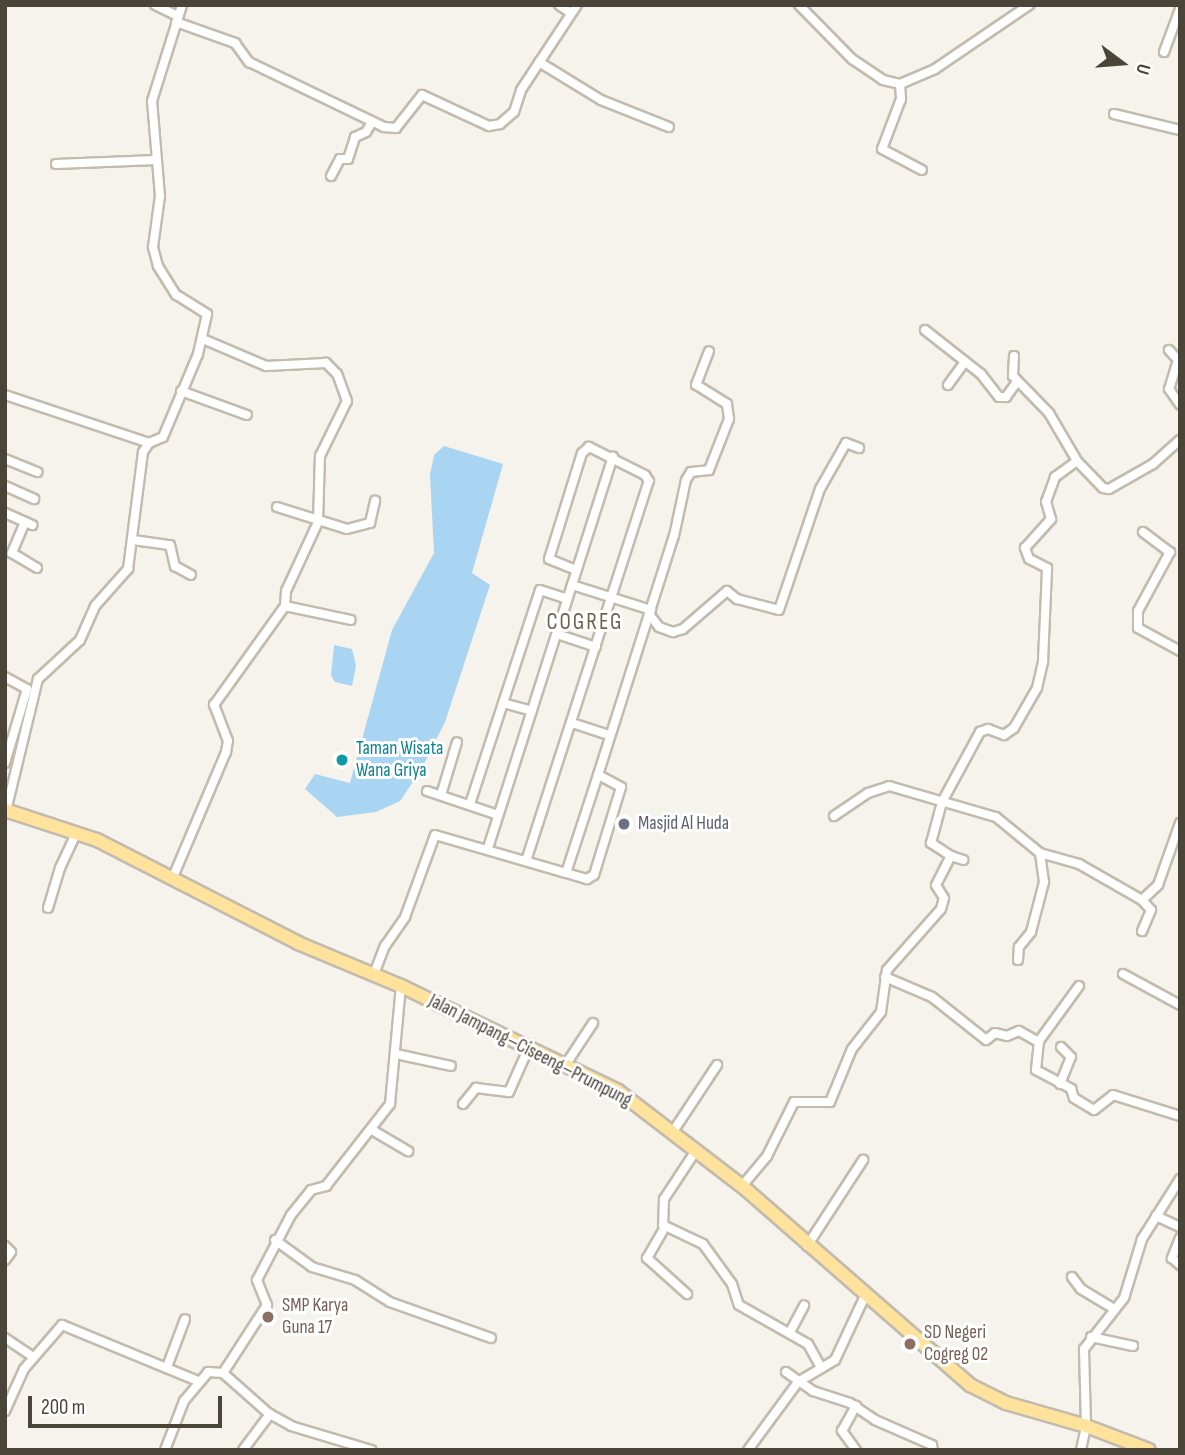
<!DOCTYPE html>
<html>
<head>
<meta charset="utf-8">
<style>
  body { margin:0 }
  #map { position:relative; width:1185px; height:1455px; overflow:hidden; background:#f6f3ec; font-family:"Sofia Sans Condensed",sans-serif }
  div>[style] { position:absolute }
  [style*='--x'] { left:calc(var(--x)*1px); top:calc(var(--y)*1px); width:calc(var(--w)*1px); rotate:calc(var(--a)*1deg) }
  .water>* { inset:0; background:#a9d4f2 }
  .roads { filter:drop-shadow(2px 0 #c2bbae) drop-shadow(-2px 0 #c2bbae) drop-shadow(0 2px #c2bbae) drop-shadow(0 -2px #c2bbae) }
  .street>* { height:8px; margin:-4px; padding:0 4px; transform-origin:4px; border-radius:4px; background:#fff }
  .primary>* { height:12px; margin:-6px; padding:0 6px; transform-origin:6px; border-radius:6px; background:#ffe39c }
  .dots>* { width:19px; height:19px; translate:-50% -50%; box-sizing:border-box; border:4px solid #fff; border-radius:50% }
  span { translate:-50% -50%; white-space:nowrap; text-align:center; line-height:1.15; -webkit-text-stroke:6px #fff; paint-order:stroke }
  .culture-label { font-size:19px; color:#0d838f }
  .left { translate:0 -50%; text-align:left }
  .worship-label { font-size:19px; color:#5b616d }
  .street-label { font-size:19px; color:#4b4439 }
  .education-label { font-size:19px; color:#785e54 }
  .quarter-label { font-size:23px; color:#6e6250; letter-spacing:2px }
  .frame { position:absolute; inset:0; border:7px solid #4b4439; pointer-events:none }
  .north { position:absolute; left:1087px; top:28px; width:70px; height:70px; -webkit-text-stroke:5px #fff; paint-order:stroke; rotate:106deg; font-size:19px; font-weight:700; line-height:28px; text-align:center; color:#4b4439 }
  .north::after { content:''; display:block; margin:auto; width:24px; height:32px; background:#4b4439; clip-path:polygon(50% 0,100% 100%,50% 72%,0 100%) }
  .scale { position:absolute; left:28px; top:1396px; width:194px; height:32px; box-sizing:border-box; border:4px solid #4b4439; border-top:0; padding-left:9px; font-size:21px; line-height:24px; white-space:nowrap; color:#4b4439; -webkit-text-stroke:5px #fff; paint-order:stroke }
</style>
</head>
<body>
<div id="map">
  <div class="water">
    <i style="clip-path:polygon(444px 446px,503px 464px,472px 573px,490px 585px,445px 722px,421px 770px,400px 801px,376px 812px,337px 817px,305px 789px,315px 774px,350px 783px,392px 630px,434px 553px,430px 475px,434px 455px)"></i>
    <i style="clip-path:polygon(334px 645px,352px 649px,356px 666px,352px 686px,335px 682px,331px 675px)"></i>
  </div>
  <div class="roads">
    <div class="street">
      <i style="--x:155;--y:5;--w:25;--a:26"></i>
      <i style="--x:559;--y:5;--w:14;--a:34"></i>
      <i style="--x:799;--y:5;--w:76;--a:45.5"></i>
      <i style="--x:852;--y:59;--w:37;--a:34"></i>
      <i style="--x:883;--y:80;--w:17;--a:13"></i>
      <i style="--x:900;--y:84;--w:38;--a:-23"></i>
      <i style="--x:935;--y:69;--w:114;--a:-34.2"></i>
      <i style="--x:176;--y:22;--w:63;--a:19.6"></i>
      <i style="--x:235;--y:43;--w:24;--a:54"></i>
      <i style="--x:249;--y:62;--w:150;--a:25.7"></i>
      <i style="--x:384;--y:127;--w:12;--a:5"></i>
      <i style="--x:396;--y:128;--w:42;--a:-51.8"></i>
      <i style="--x:422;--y:95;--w:74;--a:24.8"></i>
      <i style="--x:489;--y:126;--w:11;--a:-10"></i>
      <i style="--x:500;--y:124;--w:18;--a:-41"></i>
      <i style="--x:514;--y:112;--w:23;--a:-72"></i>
      <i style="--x:521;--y:90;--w:102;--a:-56.6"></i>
      <i style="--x:1164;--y:52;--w:46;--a:-69.6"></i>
      <i style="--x:539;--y:62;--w:73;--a:31.5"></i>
      <i style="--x:601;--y:100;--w:73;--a:21.7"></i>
      <i style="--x:900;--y:84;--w:15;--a:86"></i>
      <i style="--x:901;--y:99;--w:53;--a:110.8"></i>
      <i style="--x:882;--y:149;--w:45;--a:27.7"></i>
      <i style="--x:1114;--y:114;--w:68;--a:13.6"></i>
      <i style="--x:56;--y:164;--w:100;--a:-2.3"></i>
      <i style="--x:331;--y:176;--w:19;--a:-62"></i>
      <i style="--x:340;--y:159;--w:8;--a:0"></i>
      <i style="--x:348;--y:159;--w:23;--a:-72"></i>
      <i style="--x:355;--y:137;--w:12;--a:-24"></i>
      <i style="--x:366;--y:132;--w:12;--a:-59"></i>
      <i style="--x:925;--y:330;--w:71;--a:38.2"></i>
      <i style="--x:981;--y:374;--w:29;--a:52"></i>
      <i style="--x:999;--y:397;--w:7;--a:0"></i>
      <i style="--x:1006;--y:397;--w:19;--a:-54"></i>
      <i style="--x:1169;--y:350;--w:13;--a:48"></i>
      <i style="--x:1178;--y:360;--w:30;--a:107"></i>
      <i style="--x:1169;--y:389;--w:19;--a:55"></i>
      <i style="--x:1014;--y:356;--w:20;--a:93"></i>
      <i style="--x:1013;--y:376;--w:52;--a:45.8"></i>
      <i style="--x:1049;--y:413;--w:56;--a:59.7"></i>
      <i style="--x:1077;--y:461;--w:37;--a:46"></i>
      <i style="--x:1103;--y:488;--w:6;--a:9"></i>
      <i style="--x:1109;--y:489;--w:51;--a:-29.6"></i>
      <i style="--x:1153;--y:464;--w:36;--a:-42"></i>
      <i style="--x:948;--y:385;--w:29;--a:-54"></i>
      <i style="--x:181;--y:391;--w:70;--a:20"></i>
      <i style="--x:5;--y:395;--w:152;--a:18.4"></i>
      <i style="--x:149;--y:443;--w:15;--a:-23"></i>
      <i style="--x:163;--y:437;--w:90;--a:-67.1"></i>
      <i style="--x:198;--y:354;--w:41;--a:-77.3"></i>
      <i style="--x:207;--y:314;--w:36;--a:-148"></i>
      <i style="--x:176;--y:295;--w:34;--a:-122"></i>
      <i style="--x:158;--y:266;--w:20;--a:-105"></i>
      <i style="--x:153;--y:247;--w:51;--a:-82.2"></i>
      <i style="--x:160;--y:196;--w:95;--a:-94.8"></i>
      <i style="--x:152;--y:101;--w:101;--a:-72.6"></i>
      <i style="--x:5;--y:459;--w:35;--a:22"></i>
      <i style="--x:5;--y:486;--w:32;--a:24"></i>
      <i style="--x:277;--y:507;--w:73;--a:17.4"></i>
      <i style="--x:347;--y:529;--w:24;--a:-15"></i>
      <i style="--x:370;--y:523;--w:23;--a:-77"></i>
      <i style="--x:5;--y:513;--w:30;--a:24"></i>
      <i style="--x:25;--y:522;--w:34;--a:113"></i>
      <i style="--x:12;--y:553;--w:29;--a:31"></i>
      <i style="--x:1143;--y:532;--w:34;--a:37"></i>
      <i style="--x:1170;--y:552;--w:67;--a:118.5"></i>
      <i style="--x:1138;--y:611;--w:17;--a:90"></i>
      <i style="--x:1138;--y:628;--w:48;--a:28.7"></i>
      <i style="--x:133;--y:540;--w:37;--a:8"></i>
      <i style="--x:170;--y:545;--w:22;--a:77"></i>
      <i style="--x:175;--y:566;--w:18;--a:29"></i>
      <i style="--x:572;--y:585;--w:83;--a:17.6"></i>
      <i style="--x:285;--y:606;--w:67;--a:12"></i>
      <i style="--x:649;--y:614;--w:16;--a:52"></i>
      <i style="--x:659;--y:627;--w:15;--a:20"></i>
      <i style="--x:673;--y:632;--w:10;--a:-17"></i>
      <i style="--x:683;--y:629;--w:58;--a:-40.8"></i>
      <i style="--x:727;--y:591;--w:13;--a:39"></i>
      <i style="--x:737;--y:599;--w:43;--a:14.7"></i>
      <i style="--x:779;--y:610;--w:128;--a:-71.3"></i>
      <i style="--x:820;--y:489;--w:53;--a:-60.5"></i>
      <i style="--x:846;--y:443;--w:14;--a:21"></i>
      <i style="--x:557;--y:634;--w:41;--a:18.4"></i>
      <i style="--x:5;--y:677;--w:25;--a:29"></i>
      <i style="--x:27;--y:689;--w:77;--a:106.6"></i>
      <i style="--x:503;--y:703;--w:30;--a:15"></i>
      <i style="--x:572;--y:723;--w:40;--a:18"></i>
      <i style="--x:427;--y:791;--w:75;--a:18.7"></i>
      <i style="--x:441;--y:795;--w:55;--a:-73.2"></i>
      <i style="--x:470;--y:804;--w:225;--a:-71.9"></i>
      <i style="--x:540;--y:590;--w:28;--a:18"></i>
      <i style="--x:6;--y:811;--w:136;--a:-76.4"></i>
      <i style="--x:38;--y:679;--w:57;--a:-42.9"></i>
      <i style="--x:80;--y:640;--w:37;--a:-66"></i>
      <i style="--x:95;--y:606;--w:50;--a:-48.3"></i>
      <i style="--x:128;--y:569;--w:118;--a:-82.7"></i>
      <i style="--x:143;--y:452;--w:11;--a:-56"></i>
      <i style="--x:834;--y:816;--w:41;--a:-34.1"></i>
      <i style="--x:868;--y:793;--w:22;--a:-18"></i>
      <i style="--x:889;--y:786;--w:111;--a:16.2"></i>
      <i style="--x:996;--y:817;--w:57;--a:39.3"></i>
      <i style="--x:1040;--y:853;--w:41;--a:15.8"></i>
      <i style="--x:1079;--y:864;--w:73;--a:29.7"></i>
      <i style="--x:1142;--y:900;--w:22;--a:-43"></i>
      <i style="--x:1158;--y:885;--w:66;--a:-70.5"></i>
      <i style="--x:488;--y:848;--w:411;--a:-72.3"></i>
      <i style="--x:951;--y:856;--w:24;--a:-147"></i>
      <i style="--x:931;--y:843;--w:42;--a:-75"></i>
      <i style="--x:942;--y:802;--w:80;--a:-61.5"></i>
      <i style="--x:980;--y:732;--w:9;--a:-21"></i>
      <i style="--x:988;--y:729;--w:17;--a:21"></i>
      <i style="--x:1004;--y:735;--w:12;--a:-35"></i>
      <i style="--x:1014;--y:728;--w:46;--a:-60.1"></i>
      <i style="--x:1037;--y:688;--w:28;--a:-77"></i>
      <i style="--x:1043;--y:661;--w:93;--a:-87.5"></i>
      <i style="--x:1047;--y:568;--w:20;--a:-153"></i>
      <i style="--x:1029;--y:559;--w:12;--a:-110"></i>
      <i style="--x:1025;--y:548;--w:39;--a:-48"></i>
      <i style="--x:1051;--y:519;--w:18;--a:-106"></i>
      <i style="--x:1046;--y:502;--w:27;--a:-70"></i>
      <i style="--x:1055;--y:477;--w:27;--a:-36"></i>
      <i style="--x:526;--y:861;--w:399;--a:-72.1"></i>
      <i style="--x:649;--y:481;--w:7;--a:-124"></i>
      <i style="--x:645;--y:475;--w:63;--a:-153.4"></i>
      <i style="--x:589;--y:447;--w:9;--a:139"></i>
      <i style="--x:582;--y:453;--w:111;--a:107.3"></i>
      <i style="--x:549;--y:559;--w:29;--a:22"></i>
      <i style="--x:566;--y:873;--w:103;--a:-71.9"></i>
      <i style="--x:173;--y:877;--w:136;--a:-67"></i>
      <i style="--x:226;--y:752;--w:11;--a:-80"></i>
      <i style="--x:228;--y:741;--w:39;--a:-111"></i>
      <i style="--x:214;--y:705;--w:122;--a:-54.4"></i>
      <i style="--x:285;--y:606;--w:15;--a:-86"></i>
      <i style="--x:286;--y:591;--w:76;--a:-65.1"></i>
      <i style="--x:318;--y:522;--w:66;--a:-88.3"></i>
      <i style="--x:320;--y:456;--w:61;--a:-63.9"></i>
      <i style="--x:347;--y:401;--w:29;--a:-110"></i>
      <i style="--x:337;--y:374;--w:16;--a:-135"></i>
      <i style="--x:326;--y:363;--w:60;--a:177.1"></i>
      <i style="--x:266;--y:366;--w:69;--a:-156.8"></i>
      <i style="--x:1142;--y:900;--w:13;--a:48"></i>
      <i style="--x:1151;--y:910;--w:23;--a:113"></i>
      <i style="--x:48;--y:908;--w:42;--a:-73.3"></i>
      <i style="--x:60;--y:868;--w:40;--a:-65"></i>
      <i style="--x:1018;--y:960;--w:13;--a:-86"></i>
      <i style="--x:1019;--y:947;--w:19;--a:-51"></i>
      <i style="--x:1031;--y:932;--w:52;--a:-75.4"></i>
      <i style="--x:1044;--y:882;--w:29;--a:-98"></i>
      <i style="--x:374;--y:974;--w:30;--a:-69"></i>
      <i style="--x:385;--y:946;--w:35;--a:-55"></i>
      <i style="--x:405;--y:917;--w:87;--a:-69.9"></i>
      <i style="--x:435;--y:835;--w:136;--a:16.2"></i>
      <i style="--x:566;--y:873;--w:22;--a:16"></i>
      <i style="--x:587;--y:879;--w:8;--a:-30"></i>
      <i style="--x:594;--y:875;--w:92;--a:-72.9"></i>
      <i style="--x:621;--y:787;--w:26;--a:-152"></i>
      <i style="--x:598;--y:775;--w:251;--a:-72.4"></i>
      <i style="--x:674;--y:536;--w:57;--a:-77.9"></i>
      <i style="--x:686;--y:480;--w:9;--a:-58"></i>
      <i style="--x:691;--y:472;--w:18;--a:-6"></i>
      <i style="--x:709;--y:470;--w:55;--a:-68.6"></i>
      <i style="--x:729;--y:419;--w:15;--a:-98"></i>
      <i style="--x:727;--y:404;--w:36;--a:-148"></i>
      <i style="--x:696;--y:385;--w:36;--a:-69"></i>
      <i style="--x:1123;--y:974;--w:65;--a:28.5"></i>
      <i style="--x:885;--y:977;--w:51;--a:23.1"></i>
      <i style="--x:932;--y:997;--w:69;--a:38.5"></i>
      <i style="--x:986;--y:1040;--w:11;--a:-38"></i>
      <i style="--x:995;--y:1033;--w:12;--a:14"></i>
      <i style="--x:1007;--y:1036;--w:13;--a:-23"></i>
      <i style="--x:1019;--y:1031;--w:23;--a:29"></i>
      <i style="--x:1079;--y:986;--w:68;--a:126"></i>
      <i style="--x:1039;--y:1041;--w:29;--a:96"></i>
      <i style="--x:1036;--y:1070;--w:40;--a:28"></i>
      <i style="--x:1071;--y:1089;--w:9;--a:72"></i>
      <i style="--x:1074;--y:1098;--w:23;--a:31"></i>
      <i style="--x:1094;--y:1110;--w:24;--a:-38"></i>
      <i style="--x:1113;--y:1095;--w:70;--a:17.4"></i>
      <i style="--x:396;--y:1054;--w:56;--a:12.3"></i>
      <i style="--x:566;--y:1064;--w:49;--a:-56.6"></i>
      <i style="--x:1060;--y:1084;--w:29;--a:-68"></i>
      <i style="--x:1071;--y:1057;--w:14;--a:-135"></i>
      <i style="--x:463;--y:1104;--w:21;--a:-51"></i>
      <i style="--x:476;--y:1088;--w:33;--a:7"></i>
      <i style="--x:509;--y:1092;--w:49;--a:-66"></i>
      <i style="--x:372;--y:1130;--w:42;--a:30.3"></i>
      <i style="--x:674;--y:1130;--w:78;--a:-56.5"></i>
      <i style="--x:697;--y:1149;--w:60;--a:123.4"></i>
      <i style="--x:664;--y:1199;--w:26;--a:92"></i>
      <i style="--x:663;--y:1225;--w:44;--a:25.4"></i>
      <i style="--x:703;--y:1244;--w:49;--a:54.1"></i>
      <i style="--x:732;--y:1284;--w:22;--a:72"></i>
      <i style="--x:739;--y:1305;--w:79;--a:29.5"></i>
      <i style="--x:808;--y:1344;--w:26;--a:61"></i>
      <i style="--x:742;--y:1186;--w:39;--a:-50"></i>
      <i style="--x:767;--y:1156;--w:60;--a:-63.4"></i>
      <i style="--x:794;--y:1102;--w:36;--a:0"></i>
      <i style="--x:830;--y:1102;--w:57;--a:-67.5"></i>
      <i style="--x:852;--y:1049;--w:47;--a:-51.9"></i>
      <i style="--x:881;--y:1012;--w:42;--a:-81.9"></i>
      <i style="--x:887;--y:970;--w:81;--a:-48.5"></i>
      <i style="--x:941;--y:909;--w:11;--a:-75"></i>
      <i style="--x:944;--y:898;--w:15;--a:-122"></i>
      <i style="--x:936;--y:885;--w:33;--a:-63"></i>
      <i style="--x:951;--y:856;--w:13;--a:18"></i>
      <i style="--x:1156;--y:1216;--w:26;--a:25"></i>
      <i style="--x:665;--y:1227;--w:36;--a:120"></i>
      <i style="--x:647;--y:1258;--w:54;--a:42"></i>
      <i style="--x:1180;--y:1238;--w:22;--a:112"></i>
      <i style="--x:1172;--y:1258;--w:11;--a:41"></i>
      <i style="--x:275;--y:1240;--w:46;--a:36.1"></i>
      <i style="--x:312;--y:1267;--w:45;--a:16.8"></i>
      <i style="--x:355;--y:1280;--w:41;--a:32.2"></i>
      <i style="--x:390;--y:1302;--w:107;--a:19.6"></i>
      <i style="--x:5;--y:1246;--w:8;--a:45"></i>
      <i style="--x:11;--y:1252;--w:10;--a:127"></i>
      <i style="--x:807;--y:1246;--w:103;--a:-56.9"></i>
      <i style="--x:1072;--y:1277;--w:15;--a:53"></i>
      <i style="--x:1081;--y:1289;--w:39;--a:31"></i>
      <i style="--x:790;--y:1332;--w:30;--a:-62"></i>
      <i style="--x:1091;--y:1337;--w:43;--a:12.1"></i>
      <i style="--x:5;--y:1338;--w:34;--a:34"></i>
      <i style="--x:167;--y:1367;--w:51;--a:-69.4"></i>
      <i style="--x:786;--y:1372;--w:33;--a:35"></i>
      <i style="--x:813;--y:1391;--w:39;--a:18"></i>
      <i style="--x:850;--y:1403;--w:30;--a:34"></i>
      <i style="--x:875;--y:1420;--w:62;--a:23.7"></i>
      <i style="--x:932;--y:1445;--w:5;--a:79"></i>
      <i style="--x:223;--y:1373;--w:81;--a:-57.1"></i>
      <i style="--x:267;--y:1305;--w:27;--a:-112"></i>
      <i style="--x:257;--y:1280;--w:73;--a:-62.4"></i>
      <i style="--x:291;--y:1215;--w:32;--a:-51"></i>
      <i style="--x:311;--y:1190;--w:16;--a:-15"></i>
      <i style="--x:326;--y:1186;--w:104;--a:-52"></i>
      <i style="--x:390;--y:1104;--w:119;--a:-84.7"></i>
      <i style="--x:5;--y:1411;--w:46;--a:-65.7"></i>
      <i style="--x:24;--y:1369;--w:58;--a:-49.2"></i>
      <i style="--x:62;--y:1325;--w:147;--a:22.4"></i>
      <i style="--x:165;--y:1450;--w:53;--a:-68.8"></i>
      <i style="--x:184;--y:1401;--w:38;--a:-50"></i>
      <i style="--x:208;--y:1372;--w:15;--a:4"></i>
      <i style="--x:223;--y:1373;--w:60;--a:41.6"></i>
      <i style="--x:268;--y:1413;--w:26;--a:29"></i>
      <i style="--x:291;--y:1426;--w:84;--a:16.7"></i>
      <i style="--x:243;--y:1450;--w:45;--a:-53.1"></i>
      <i style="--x:748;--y:1450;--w:84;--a:-53.7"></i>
      <i style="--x:798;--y:1382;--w:43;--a:-30.7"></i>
      <i style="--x:835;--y:1360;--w:71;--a:-64.9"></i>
      <i style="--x:856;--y:1450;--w:24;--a:-126"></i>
      <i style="--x:842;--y:1431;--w:29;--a:-61"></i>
      <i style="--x:1081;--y:1450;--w:25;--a:-78"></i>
      <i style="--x:1086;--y:1426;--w:77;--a:-91.5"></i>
      <i style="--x:1084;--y:1349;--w:65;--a:-51.9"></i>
      <i style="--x:1124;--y:1298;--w:62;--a:-73"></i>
      <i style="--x:1142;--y:1239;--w:71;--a:-57.7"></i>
    </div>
    <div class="primary">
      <i style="--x:5;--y:810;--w:97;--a:18.1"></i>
      <i style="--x:97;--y:840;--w:226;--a:27.1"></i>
      <i style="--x:298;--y:943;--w:112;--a:22.7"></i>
      <i style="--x:401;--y:986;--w:241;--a:25.8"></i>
      <i style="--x:618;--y:1091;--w:156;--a:37.5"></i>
      <i style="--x:742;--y:1186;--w:303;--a:41.1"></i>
      <i style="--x:970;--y:1385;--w:40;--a:26.6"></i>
      <i style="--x:1006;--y:1403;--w:83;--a:16"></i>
      <i style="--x:1086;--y:1426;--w:67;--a:20.9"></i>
    </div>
  </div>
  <div class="dots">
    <i style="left:342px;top:760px;background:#0f9aa8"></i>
    <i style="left:624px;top:824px;background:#6b7280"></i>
    <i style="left:268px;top:1317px;background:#8d6e63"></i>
    <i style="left:910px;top:1344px;background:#8d6e63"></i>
  </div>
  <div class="culture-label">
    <span class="left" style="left:356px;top:760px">Taman Wisata<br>Wana Griya</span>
  </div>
  <div class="worship-label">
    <span class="left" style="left:638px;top:824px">Masjid Al Huda</span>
  </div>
  <div class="street-label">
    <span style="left:530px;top:1051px;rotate:27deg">Jalan Jampang–Ciseeng–Prumpung</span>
  </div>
  <div class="education-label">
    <span class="left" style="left:282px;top:1317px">SMP Karya<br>Guna 17</span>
    <span class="left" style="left:924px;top:1344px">SD Negeri<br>Cogreg 02</span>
  </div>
  <div class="quarter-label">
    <span style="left:585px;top:622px">COGREG</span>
  </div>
  <div class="frame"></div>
  <div class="north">U</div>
  <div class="scale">200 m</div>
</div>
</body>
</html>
